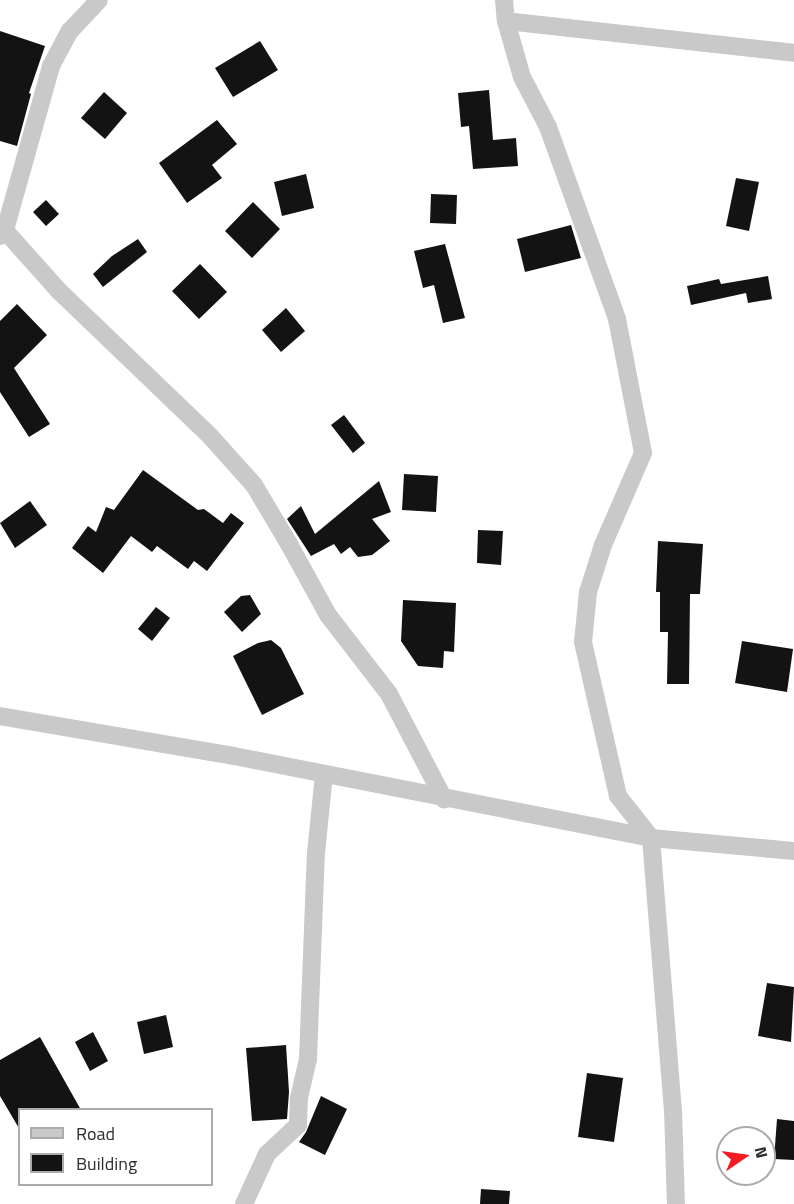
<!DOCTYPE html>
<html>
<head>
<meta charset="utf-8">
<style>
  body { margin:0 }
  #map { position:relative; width:794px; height:1204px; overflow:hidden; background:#fff; font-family:"Titillium Web",sans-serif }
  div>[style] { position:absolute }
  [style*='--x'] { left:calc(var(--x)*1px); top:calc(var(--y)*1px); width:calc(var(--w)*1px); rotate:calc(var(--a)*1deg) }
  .building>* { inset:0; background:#131313 }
  .minor>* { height:18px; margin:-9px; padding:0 9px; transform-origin:9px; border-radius:9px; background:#c9c9c9 }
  span { translate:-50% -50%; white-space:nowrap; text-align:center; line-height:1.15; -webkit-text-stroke:6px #fff; paint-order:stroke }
  .legend { position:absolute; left:18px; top:1108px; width:195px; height:78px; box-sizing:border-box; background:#fff; border:2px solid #ababab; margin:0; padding:8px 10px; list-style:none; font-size:18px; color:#2c2c2c }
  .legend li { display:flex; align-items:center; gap:12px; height:30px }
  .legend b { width:30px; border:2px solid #ababab }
  .north { position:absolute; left:716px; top:1126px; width:60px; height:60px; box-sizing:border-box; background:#fff; border:2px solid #ababab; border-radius:50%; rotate:77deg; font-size:16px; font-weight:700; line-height:24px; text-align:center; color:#2c2c2c }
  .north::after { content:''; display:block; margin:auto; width:21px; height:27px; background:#f61b20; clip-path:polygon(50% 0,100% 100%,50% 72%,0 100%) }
</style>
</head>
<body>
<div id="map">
  <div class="building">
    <i style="clip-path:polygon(0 31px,45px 46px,29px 93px,31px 94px,17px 146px,0 141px)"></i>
    <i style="clip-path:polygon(260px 41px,278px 70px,233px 97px,215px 68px)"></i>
    <i style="clip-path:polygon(489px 90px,493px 140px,516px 138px,518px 166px,473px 169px,469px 126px,461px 127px,458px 93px)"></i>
    <i style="clip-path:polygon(104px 92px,127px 113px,105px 139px,81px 118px)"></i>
    <i style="clip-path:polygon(217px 120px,237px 144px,212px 165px,222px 178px,187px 203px,159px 163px)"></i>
    <i style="clip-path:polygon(306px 174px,314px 208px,282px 216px,274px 182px)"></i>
    <i style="clip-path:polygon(736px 178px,759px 182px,749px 231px,726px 226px)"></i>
    <i style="clip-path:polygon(431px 194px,457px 195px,456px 224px,430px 223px)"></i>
    <i style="clip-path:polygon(46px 200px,59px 214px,46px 226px,33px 212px)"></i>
    <i style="clip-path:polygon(253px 202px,280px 229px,252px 258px,225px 231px)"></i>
    <i style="clip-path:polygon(571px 225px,581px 258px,525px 272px,517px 239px)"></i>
    <i style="clip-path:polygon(138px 239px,147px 252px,103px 287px,93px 274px,112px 256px)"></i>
    <i style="clip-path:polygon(445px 244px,465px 318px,443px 323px,434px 285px,423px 288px,414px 251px)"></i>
    <i style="clip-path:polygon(200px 264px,227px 292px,199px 319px,172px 291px)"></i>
    <i style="clip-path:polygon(768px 276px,772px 299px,748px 303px,746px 293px,691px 305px,687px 286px,719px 279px,721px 284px)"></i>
    <i style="clip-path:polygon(17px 304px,47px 335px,14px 368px,50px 424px,29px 437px,0 392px,0 321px)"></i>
    <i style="clip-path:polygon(286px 308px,305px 331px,281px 352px,262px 330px)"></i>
    <i style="clip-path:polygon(344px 415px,365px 443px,353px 453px,331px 425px)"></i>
    <i style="clip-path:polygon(143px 470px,198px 510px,204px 509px,223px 523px,231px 513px,244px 523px,207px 571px,194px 561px,188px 569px,157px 546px,152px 552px,131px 536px,103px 573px,72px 548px,88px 526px,96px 532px,106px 507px,114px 510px)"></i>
    <i style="clip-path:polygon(404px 474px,438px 476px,436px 512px,402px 510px)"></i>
    <i style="clip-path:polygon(379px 481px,391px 512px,372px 519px,390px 541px,372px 555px,358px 557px,350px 547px,341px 554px,334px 544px,311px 556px,287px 519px,301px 506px,315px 534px)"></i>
    <i style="clip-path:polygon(30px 501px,47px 525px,15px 548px,0 523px)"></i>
    <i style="clip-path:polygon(478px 530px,503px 531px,501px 565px,477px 563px)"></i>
    <i style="clip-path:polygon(658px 541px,703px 544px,700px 594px,690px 594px,689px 684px,667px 684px,668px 632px,660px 632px,660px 592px,656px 592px)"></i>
    <i style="clip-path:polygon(250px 595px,261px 614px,242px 632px,224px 612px,241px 596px)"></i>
    <i style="clip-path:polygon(403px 600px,456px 603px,454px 652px,444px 651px,443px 668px,418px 666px,401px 641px)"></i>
    <i style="clip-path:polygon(156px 607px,170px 618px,152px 641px,138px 629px)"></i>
    <i style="clip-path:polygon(271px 640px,281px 648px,304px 694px,262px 715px,233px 656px,258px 643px)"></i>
    <i style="clip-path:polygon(742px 641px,793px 649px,787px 692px,735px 683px)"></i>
    <i style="clip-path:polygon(767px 983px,794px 987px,791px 1042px,758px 1036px)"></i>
    <i style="clip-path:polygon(166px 1015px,173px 1047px,144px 1054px,137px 1022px)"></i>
    <i style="clip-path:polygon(93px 1032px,108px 1061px,90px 1071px,75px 1042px)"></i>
    <i style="clip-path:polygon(40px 1037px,81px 1110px,20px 1110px,20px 1130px,0 1096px,0 1060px)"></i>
    <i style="clip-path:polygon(286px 1045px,289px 1092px,287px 1119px,252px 1121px,246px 1048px)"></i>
    <i style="clip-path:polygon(587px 1073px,623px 1078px,614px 1142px,578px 1137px)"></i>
    <i style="clip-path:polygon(321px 1096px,347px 1109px,325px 1155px,299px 1142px,306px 1132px)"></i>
    <i style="clip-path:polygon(777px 1119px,794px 1121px,794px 1160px,774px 1159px)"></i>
    <i style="clip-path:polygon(481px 1189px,510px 1191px,509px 1204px,480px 1204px)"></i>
  </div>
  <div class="minor">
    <i style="--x:504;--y:0;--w:21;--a:85"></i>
    <i style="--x:506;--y:21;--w:58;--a:74.1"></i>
    <i style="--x:522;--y:77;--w:56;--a:62.5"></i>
    <i style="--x:548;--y:127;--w:204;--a:70.2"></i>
    <i style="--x:617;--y:319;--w:136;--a:79"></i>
    <i style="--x:643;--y:453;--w:100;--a:113.5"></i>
    <i style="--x:603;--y:545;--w:49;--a:107.7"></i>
    <i style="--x:588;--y:592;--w:50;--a:95.7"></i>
    <i style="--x:583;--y:642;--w:158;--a:77.2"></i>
    <i style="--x:618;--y:796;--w:53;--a:51.8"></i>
    <i style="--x:651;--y:838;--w:273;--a:85.4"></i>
    <i style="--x:673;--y:1110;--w:94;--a:88.2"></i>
    <i style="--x:506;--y:21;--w:290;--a:6.3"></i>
    <i style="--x:0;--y:225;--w:89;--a:48.2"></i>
    <i style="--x:59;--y:291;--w:209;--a:43.8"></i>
    <i style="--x:210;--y:436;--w:66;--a:48.1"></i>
    <i style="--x:254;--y:485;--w:69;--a:59.3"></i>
    <i style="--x:289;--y:544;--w:81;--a:61.2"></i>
    <i style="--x:328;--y:615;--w:100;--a:52.3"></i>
    <i style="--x:389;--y:694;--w:119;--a:62.4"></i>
    <i style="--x:0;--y:236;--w:8;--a:-50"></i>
    <i style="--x:5;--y:230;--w:170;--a:-74.3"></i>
    <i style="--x:51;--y:66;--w:40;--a:-62"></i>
    <i style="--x:70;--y:31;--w:42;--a:-46.9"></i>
    <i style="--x:0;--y:716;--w:237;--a:9.7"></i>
    <i style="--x:234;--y:756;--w:425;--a:11.1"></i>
    <i style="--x:651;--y:838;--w:144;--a:5.2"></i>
    <i style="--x:244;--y:1204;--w:55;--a:-65.3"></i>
    <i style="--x:267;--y:1154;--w:42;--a:-43.1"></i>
    <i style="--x:298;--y:1125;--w:27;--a:-88"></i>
    <i style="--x:299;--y:1098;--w:40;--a:-77"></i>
    <i style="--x:308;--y:1059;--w:206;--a:-87.8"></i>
    <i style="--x:316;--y:853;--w:79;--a:-84.2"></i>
  </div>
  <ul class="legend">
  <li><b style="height:8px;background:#c9c9c9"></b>Road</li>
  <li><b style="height:16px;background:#131313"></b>Building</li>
  </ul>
  <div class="north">N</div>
</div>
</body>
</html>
